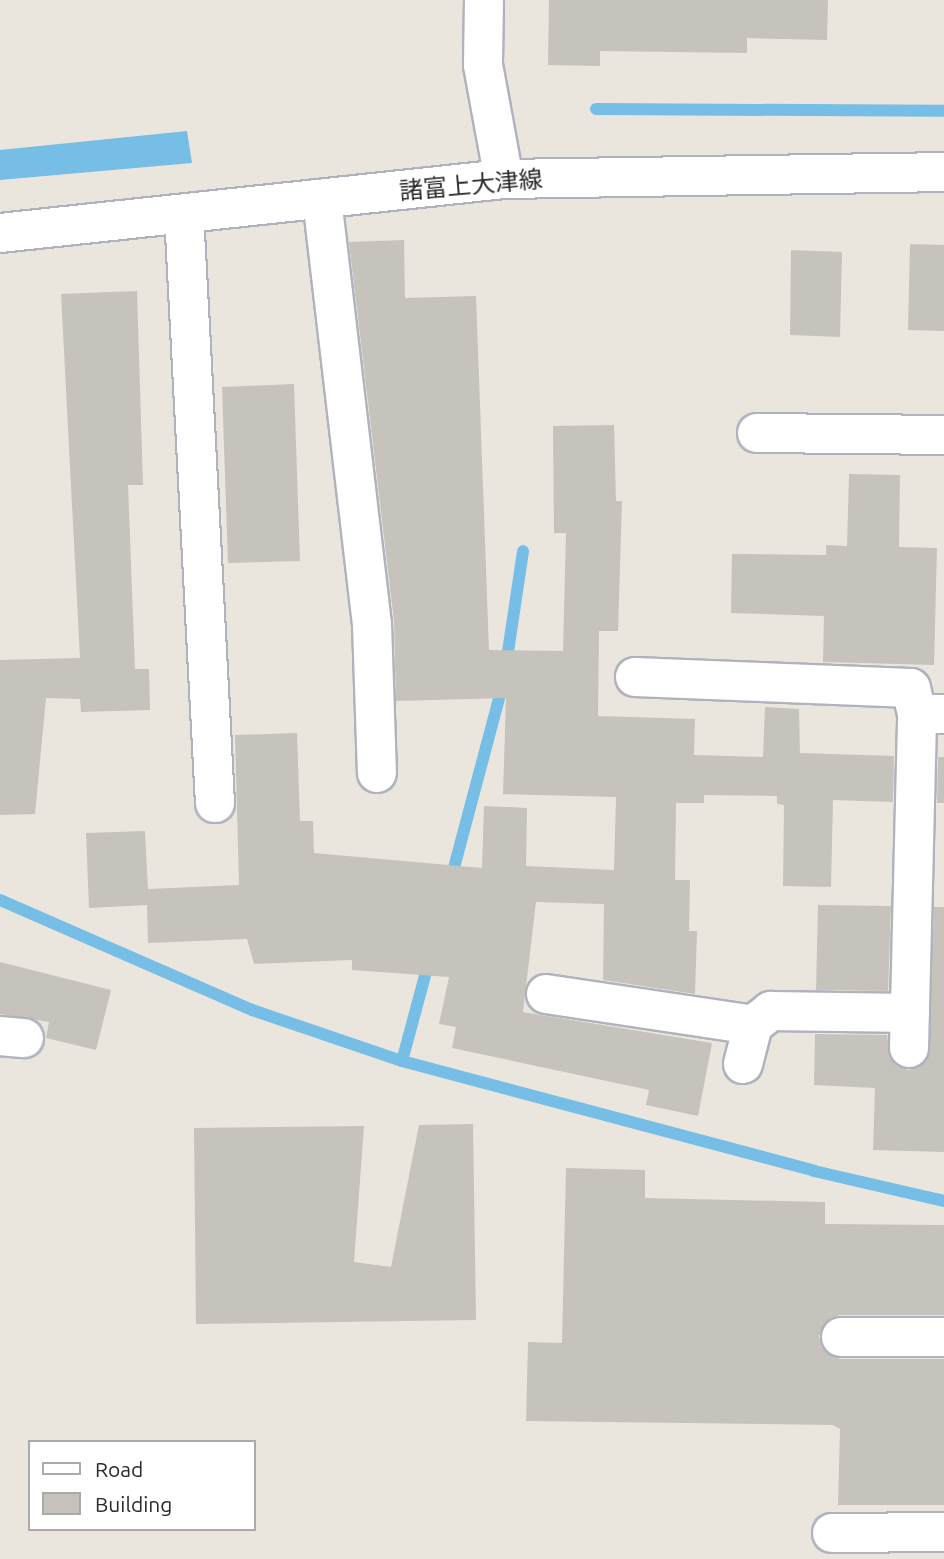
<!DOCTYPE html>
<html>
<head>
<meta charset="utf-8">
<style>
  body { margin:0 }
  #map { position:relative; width:944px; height:1559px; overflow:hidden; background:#ebe6dd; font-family:Ubuntu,"Noto Sans JP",sans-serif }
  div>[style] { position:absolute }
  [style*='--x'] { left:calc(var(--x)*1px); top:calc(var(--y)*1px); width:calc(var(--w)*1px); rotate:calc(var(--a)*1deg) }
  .water>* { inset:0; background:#77bee6 }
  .stream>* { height:12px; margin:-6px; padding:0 6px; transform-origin:6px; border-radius:6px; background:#77bee6 }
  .building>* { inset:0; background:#c6c3bc }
  .roads { filter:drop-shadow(2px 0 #b0b2bd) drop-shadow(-2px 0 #b0b2bd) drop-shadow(0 2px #b0b2bd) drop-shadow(0 -2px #b0b2bd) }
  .minor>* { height:38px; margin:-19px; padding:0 19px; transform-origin:19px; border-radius:19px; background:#fff }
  span { translate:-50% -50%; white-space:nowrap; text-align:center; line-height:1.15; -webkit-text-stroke:5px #fff; paint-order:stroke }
  .street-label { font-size:24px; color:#2a2a2a }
  .legend { position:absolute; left:28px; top:1440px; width:228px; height:91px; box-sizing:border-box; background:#fff; border:2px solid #aaa; margin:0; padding:9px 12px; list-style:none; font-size:21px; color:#2a2a2a }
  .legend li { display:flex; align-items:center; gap:14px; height:35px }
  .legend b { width:35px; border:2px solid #aaa }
</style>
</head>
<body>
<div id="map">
  <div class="water">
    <i style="clip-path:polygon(187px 131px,192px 163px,0 180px,0 150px)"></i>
  </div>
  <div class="stream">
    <i style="--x:596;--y:109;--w:348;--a:0.3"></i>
    <i style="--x:506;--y:665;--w:115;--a:-81.5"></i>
    <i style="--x:451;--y:879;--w:203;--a:-75.1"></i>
    <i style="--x:0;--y:900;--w:275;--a:23.6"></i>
    <i style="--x:252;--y:1010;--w:158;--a:18.8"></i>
    <i style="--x:402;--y:1061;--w:426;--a:14.9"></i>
    <i style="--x:814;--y:1171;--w:133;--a:13"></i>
    <i style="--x:402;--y:1061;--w:104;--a:-74.9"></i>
  </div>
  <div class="building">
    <i style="clip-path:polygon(549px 0,828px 0,827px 40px,747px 38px,747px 53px,600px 51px,600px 66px,548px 65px)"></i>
    <i style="clip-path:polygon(404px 240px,405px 298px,476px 296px,489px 650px,563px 651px,566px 533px,554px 533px,553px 426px,614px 425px,616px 501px,622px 501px,618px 631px,599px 631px,598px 716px,695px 719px,694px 755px,763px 757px,765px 707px,799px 709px,800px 753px,894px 756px,893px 802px,833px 800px,831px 887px,783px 886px,784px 805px,777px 804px,777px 796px,704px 795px,704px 803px,676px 803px,675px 880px,690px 880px,689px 931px,697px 931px,695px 994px,603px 980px,604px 904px,536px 902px,523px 1012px,712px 1043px,698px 1116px,646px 1105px,649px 1090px,452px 1048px,456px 1027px,439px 1024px,449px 977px,352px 970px,352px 960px,254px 964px,247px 939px,148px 943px,147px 905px,89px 908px,86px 833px,145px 831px,148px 889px,239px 885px,235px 735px,297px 733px,300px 821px,313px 821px,314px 853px,482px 868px,484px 806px,527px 808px,526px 866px,614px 870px,616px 797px,503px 794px,506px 698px,396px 701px,394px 621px,349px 242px)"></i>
    <i style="clip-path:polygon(910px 244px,944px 245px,944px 331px,908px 330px)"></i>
    <i style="clip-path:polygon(791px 250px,842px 252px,840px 337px,790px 335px)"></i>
    <i style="clip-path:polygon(137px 291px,143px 485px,128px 485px,135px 669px,149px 669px,150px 710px,81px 712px,80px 699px,46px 698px,35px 814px,0 815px,0 660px,80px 658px,61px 294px)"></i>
    <i style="clip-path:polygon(294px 384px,300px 561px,228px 563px,222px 387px)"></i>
    <i style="clip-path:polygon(849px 474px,900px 475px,899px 547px,937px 548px,934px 665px,823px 662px,824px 616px,731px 613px,732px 554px,826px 555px,826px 545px,847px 546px)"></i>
    <i style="clip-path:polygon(938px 757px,944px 757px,944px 803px,937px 803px)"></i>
    <i style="clip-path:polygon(818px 905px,891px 906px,888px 991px,816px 990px)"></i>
    <i style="clip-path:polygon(934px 907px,944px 907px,944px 1152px,873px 1150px,875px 1088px,814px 1085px,815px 1034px,887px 1035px,890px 1058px,897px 1066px,909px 1070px,927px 1060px)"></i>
    <i style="clip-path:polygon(0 962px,111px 990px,96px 1050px,46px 1038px,49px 1022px,0 1014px)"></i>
    <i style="clip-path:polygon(473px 1124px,476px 1320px,196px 1324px,194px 1128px,364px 1126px,354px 1262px,391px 1267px,419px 1125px)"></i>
    <i style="clip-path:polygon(566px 1168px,645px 1170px,645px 1198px,825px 1202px,825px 1224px,944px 1225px,944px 1315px,840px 1315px,830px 1318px,819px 1336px,822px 1348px,840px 1359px,944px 1359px,944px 1505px,838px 1505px,840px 1429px,833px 1425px,526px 1421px,528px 1342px,562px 1343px)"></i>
  </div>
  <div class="roads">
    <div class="minor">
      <i style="--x:484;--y:0;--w:65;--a:90.9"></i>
      <i style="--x:483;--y:65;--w:116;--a:79.6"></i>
      <i style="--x:322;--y:199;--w:428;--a:83.3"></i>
      <i style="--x:372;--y:624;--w:149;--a:88.1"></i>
      <i style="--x:184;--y:214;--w:590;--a:86.99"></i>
      <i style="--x:0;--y:233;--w:507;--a:-6.12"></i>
      <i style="--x:504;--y:179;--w:440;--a:-0.9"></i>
      <i style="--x:757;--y:433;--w:187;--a:0.6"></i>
      <i style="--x:635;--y:677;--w:276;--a:2.3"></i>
      <i style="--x:911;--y:688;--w:27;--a:77"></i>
      <i style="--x:546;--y:994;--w:209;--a:8.5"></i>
      <i style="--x:0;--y:1036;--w:24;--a:5"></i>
      <i style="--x:909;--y:1048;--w:334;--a:-88.6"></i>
      <i style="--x:917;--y:714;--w:27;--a:0"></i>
      <i style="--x:743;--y:1064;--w:40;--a:-75.6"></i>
      <i style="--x:753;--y:1025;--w:23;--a:-38"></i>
      <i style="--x:771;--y:1011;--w:139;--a:0.8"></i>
      <i style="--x:841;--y:1337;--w:103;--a:0"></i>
      <i style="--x:832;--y:1533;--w:112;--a:-0.5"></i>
    </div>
  </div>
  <div class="street-label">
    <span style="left:471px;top:185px;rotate:-5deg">諸富上大津線</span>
  </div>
  <ul class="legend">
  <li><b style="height:9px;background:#fff"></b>Road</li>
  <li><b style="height:19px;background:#c6c3bc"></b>Building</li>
  </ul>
</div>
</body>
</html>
